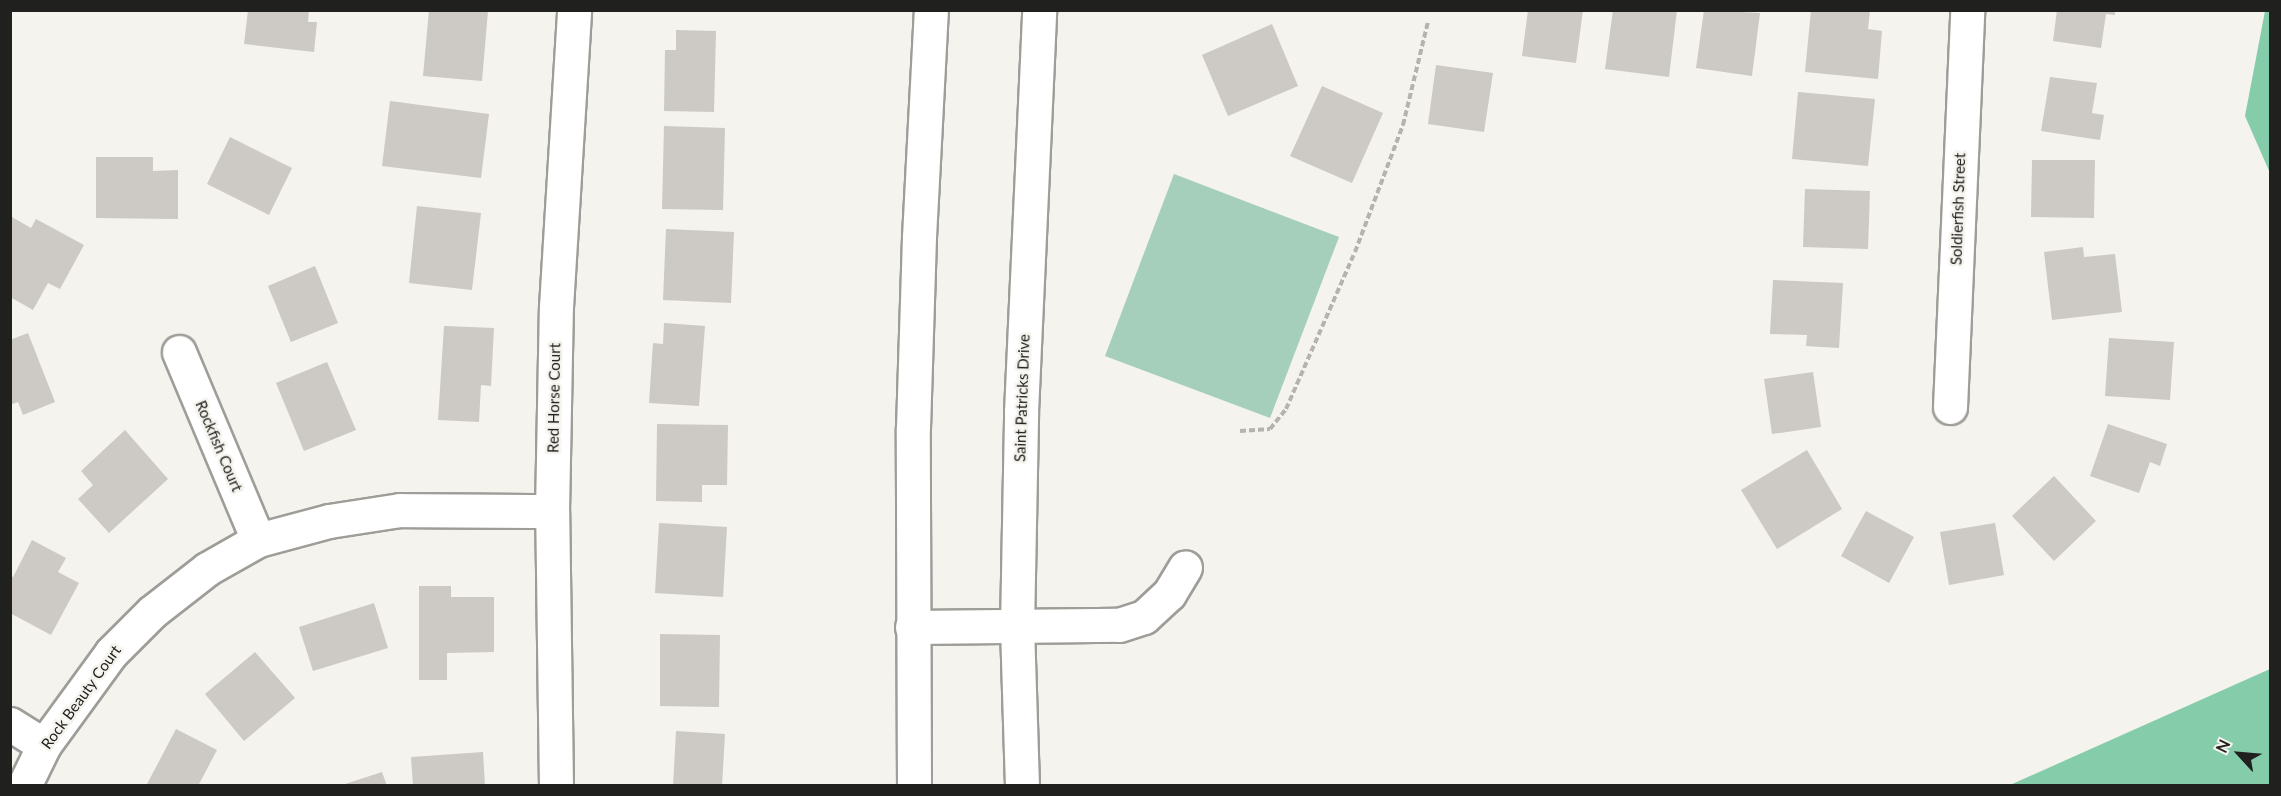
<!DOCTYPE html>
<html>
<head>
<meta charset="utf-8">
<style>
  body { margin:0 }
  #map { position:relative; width:2281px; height:796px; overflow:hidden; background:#f5f3ed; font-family:Lato,sans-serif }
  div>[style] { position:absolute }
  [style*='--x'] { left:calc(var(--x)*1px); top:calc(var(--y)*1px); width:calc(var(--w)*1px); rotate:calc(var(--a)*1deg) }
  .green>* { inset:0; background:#a5cfba }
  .forest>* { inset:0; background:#84ccaa }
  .building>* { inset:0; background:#cdc9c4 }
  .path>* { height:4px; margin-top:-2px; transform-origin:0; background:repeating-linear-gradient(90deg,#b4b3ae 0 6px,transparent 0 9px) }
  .roads { filter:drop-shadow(2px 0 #9f9d98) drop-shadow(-2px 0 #9f9d98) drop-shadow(0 2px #9f9d98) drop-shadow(0 -2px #9f9d98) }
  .minor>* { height:33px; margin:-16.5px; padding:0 16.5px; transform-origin:16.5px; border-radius:16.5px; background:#fff }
  .major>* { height:33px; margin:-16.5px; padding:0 16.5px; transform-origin:16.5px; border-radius:16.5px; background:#fff }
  span { translate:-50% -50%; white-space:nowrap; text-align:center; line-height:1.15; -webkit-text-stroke:5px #f5f3ed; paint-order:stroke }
  .street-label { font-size:15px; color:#20201e }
  .frame { position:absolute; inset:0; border:12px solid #20201e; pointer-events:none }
  .north { position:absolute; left:2209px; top:724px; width:60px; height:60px; -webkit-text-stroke:4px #f5f3ed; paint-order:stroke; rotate:296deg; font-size:16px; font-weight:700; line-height:24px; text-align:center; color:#20201e }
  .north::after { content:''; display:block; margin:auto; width:21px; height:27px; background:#20201e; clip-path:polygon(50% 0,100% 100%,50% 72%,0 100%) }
</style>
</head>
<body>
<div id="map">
  <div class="green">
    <i style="clip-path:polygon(1174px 174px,1339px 237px,1270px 418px,1105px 356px)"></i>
  </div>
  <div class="forest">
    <i style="clip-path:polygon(2265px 11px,2270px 11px,2270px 173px,2245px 116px)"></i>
    <i style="clip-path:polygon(2270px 669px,2270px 785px,2010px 785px)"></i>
  </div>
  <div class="building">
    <i style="clip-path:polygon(248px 10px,309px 10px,308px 22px,317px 22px,314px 52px,244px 44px)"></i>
    <i style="clip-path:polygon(429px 10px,488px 11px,482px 81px,423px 76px)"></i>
    <i style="clip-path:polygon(1528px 10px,1583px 10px,1576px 63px,1522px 56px)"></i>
    <i style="clip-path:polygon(1613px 10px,1677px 10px,1669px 77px,1605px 69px)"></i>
    <i style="clip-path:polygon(1704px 10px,1760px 13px,1752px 76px,1696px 68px)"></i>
    <i style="clip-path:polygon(1811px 10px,1870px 10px,1868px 29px,1882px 31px,1878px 79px,1805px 72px)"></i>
    <i style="clip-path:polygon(2057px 10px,2115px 10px,2115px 15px,2106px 14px,2101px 48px,2053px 41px)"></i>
    <i style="clip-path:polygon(1272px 24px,1298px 86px,1228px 116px,1202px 55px)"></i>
    <i style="clip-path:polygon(676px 30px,716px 31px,714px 112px,664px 111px,665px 50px,676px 50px)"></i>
    <i style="clip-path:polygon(1436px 65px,1493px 73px,1484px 132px,1428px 124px)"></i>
    <i style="clip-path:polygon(2050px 77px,2097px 83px,2092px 113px,2104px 115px,2100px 140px,2041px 131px)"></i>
    <i style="clip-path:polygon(1322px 86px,1383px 113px,1352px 183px,1290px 156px)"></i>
    <i style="clip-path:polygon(1798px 92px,1875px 99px,1868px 166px,1792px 159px)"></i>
    <i style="clip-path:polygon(390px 101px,489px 114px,481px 178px,382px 166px)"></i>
    <i style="clip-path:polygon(664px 126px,725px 128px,723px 210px,662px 209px)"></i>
    <i style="clip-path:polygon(230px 137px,292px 168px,269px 215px,207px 184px)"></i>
    <i style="clip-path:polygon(96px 157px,153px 157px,153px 171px,178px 170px,178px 219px,96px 218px)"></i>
    <i style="clip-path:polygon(2032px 160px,2095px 160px,2094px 218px,2031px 217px)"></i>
    <i style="clip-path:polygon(1805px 189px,1870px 191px,1868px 249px,1803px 247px)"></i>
    <i style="clip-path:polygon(417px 206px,481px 213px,472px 290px,409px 283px)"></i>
    <i style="clip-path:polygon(10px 216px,31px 228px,36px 219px,84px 245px,60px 289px,48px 283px,33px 310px,10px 297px)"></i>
    <i style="clip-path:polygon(666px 229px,734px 232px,731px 303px,663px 300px)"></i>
    <i style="clip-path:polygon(2083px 247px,2084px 257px,2115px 254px,2122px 312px,2052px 320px,2044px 252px)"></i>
    <i style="clip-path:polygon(315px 266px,338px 323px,291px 342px,268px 286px)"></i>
    <i style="clip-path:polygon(1773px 280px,1843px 283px,1839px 348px,1806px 346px,1807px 335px,1770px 334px)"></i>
    <i style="clip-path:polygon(664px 323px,705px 326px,699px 406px,649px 403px,653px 343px,663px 344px)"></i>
    <i style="clip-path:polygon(444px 326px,494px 328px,491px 386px,481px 385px,479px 422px,438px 420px)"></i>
    <i style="clip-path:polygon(28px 333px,55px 402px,23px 415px,18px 402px,10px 405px,10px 340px)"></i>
    <i style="clip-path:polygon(2109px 338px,2174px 342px,2170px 400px,2105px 396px)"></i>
    <i style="clip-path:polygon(327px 362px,356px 430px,304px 451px,276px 383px)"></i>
    <i style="clip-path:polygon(1813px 372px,1821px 427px,1772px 434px,1764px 379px)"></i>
    <i style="clip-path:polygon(657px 424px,728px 425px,727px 485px,702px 485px,702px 502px,656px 501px)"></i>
    <i style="clip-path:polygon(2108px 424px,2167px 444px,2160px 466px,2150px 462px,2139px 493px,2090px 476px)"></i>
    <i style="clip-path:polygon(125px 430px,168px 479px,109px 533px,78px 499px,93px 485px,81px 471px)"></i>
    <i style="clip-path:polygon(1807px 450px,1842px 509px,1777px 549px,1741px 490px)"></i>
    <i style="clip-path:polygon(2054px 476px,2096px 521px,2054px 561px,2012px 516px)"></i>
    <i style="clip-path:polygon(1866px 511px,1914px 537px,1889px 583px,1841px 556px)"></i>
    <i style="clip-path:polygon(659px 523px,727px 527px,723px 597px,655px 593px)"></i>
    <i style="clip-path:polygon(1995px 523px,2004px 575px,1949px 585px,1940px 532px)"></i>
    <i style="clip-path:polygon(32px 540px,66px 558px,58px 572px,79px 583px,51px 635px,10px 613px,10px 576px,13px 577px)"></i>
    <i style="clip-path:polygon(419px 586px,451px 586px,451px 597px,494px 597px,494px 652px,447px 653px,447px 680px,419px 680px)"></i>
    <i style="clip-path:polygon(374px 603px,388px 648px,313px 671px,299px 627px)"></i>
    <i style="clip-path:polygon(660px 634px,720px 635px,719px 707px,660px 706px)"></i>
    <i style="clip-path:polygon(255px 652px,295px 698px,244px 741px,205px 694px)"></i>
    <i style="clip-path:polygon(176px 729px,217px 750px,198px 786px,146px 786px)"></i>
    <i style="clip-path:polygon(676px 731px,725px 734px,722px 786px,673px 786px)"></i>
    <i style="clip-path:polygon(483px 752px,485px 786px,413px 786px,411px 757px)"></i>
    <i style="clip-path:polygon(382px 772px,387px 786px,343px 786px,342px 785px)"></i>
  </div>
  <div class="path">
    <i style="--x:1240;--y:431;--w:30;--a:-4"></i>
    <i style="--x:1270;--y:429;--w:26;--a:-51"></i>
    <i style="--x:1286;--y:409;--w:171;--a:-66.3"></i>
    <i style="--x:1355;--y:252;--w:136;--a:-69.3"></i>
    <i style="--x:1403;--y:125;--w:106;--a:-76.4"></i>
  </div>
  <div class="roads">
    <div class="minor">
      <i style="--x:179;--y:352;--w:204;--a:67.2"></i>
      <i style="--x:1950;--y:407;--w:397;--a:-87.5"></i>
      <i style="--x:912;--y:627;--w:207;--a:-0.6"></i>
      <i style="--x:1119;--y:625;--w:26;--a:-18"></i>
      <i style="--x:1144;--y:617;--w:34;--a:-43"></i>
      <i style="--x:1169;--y:594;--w:31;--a:-59"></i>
      <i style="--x:10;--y:724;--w:40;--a:32"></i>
      <i style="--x:24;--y:786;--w:46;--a:-64"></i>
      <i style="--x:44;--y:745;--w:114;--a:-53.9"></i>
      <i style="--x:111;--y:653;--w:58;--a:-45"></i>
      <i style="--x:152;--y:612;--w:70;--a:-38"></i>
      <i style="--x:207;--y:569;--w:59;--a:-29.6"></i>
      <i style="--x:258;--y:540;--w:73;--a:-15"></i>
      <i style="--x:329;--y:521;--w:72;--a:-8.8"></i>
      <i style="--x:400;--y:510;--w:152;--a:0.4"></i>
      <i style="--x:556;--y:786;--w:275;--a:-90.8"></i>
      <i style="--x:552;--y:511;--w:204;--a:-88.9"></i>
      <i style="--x:556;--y:307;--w:298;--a:-86.5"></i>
    </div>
    <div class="major">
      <i style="--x:914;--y:786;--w:358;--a:-90.2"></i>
      <i style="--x:913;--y:428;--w:191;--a:-88.2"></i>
      <i style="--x:919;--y:237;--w:227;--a:-87"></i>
      <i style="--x:1022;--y:786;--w:158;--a:-91.8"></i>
      <i style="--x:1017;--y:628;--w:216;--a:-88.9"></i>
      <i style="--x:1021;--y:412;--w:402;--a:-87.4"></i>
    </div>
  </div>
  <div class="street-label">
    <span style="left:1958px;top:209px;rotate:-88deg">Soldierfish Street</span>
    <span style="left:554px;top:398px;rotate:-89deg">Red Horse Court</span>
    <span style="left:1022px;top:398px;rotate:-88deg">Saint Patricks Drive</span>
    <span style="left:219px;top:446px;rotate:67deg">Rockfish Court</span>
    <span style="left:81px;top:697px;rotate:-54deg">Rock Beauty Court</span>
  </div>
  <div class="frame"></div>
  <div class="north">N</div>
</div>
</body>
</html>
